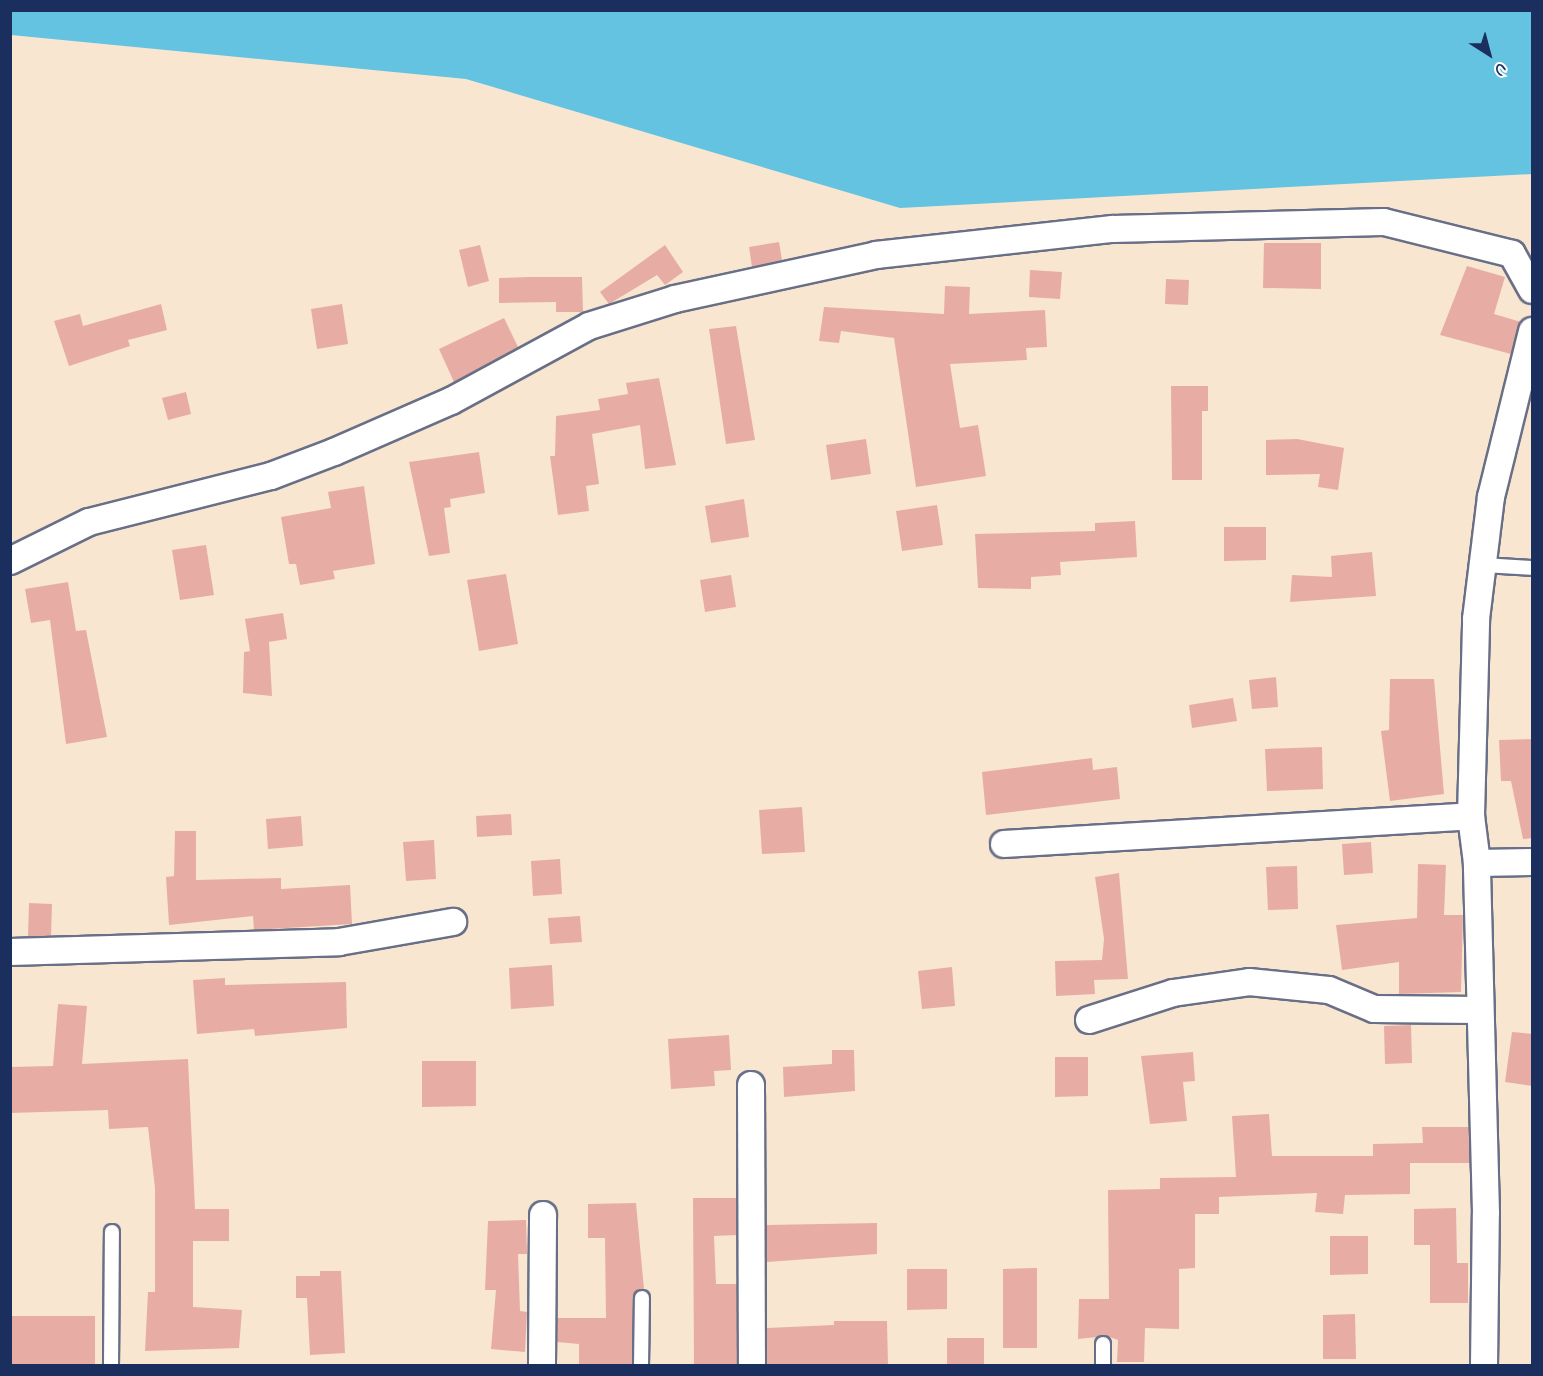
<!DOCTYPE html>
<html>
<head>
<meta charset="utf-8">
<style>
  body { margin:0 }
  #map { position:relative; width:1543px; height:1376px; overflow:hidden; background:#f8e6d1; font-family:Mynerve,sans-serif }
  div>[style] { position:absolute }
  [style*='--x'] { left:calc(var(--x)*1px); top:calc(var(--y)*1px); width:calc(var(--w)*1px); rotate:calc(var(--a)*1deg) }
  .water>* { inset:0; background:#63c3e1 }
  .building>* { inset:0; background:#e7ada4 }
  .roads { filter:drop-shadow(2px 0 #686f86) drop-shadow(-2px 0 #686f86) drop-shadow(0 2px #686f86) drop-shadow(0 -2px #686f86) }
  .lane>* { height:14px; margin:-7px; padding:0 7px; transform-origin:7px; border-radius:7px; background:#fff }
  .street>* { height:26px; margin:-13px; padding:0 13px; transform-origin:13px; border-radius:13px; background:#fff }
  span { translate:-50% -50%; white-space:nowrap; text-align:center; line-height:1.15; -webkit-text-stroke:4.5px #fff; paint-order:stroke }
  .frame { position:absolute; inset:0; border:12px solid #1b2f5e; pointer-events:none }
  .north { position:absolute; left:1459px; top:24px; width:60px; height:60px; -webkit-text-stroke:4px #fff; paint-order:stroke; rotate:144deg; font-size:16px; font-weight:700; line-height:24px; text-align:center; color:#1b2f5e }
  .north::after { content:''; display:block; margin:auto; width:21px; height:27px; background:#1b2f5e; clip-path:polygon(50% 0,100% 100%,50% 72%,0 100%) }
</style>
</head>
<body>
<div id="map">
  <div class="water">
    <i style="clip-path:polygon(10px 11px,1532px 11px,1532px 174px,900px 208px,466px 79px,11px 35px)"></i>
  </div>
  <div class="building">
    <i style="clip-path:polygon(779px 242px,782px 260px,752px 267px,749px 247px)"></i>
    <i style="clip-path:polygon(1264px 243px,1321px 243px,1321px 289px,1263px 288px)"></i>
    <i style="clip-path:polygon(480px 245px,489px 281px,468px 287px,459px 250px)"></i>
    <i style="clip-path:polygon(665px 245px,683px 272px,665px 285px,657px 275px,609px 304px,600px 292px)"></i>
    <i style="clip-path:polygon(1467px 266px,1505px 277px,1494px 314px,1521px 322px,1511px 354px,1440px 335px)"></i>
    <i style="clip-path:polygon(1030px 270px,1062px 272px,1060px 299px,1029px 297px)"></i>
    <i style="clip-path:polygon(530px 277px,582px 277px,583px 312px,556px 312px,556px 302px,499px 303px,499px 278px)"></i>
    <i style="clip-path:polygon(1166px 279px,1189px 280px,1188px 305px,1165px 304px)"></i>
    <i style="clip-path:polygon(945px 286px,970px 287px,969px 314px,1045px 310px,1047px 347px,1026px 348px,1027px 360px,950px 364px,960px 428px,978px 425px,986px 476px,916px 487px,894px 338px,841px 331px,839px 343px,819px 341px,824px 307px,944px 314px)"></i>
    <i style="clip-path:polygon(161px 304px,167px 330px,128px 340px,130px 346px,69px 366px,54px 321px,80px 314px,83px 326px)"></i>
    <i style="clip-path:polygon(342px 304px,348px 344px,317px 349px,311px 309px)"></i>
    <i style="clip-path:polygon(504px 318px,518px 347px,454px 382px,439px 349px)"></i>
    <i style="clip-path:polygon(736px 326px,755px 440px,726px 444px,709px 329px)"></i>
    <i style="clip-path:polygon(659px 378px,676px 465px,645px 469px,640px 425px,592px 434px,599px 484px,586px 486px,589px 511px,558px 515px,550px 456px,555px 456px,556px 416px,600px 410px,598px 399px,628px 394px,626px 383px)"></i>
    <i style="clip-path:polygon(1171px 386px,1208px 386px,1208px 411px,1202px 411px,1202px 480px,1172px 480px)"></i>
    <i style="clip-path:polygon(186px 392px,191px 414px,168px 420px,162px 398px)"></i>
    <i style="clip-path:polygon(866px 439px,871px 474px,831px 480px,826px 445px)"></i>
    <i style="clip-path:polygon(1297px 439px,1344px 448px,1338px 490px,1318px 487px,1320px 474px,1266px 475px,1266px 440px)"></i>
    <i style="clip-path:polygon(479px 452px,485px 493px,450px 499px,451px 507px,444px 508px,450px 553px,429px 556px,409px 462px)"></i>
    <i style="clip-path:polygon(364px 486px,375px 564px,333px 571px,335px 579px,300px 585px,296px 564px,289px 564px,281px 517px,331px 508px,328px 492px)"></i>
    <i style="clip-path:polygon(744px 499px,749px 537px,711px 543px,705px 506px)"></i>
    <i style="clip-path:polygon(937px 505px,943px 545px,902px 551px,896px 511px)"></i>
    <i style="clip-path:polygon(1135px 521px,1137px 557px,1060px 562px,1061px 575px,1031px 577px,1031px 589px,978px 588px,975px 534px,1095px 531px,1095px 523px)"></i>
    <i style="clip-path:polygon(1224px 527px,1266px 527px,1266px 560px,1224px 561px)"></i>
    <i style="clip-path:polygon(206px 545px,214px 595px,180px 600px,172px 550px)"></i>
    <i style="clip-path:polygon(1372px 552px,1376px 596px,1290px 602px,1292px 575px,1332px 577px,1331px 556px)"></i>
    <i style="clip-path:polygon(506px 574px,518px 644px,479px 651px,467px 580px)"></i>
    <i style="clip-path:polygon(731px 575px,736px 607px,705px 612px,700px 580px)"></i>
    <i style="clip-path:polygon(68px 582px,76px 631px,86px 630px,107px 737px,66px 744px,50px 620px,31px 623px,25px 589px)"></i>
    <i style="clip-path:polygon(283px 613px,287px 639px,269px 642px,272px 696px,243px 693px,244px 652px,250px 651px,245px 619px)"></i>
    <i style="clip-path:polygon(1276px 677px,1278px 707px,1252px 709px,1249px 680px)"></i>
    <i style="clip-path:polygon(1390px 679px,1434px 679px,1444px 794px,1390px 801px,1381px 731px,1389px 730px)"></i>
    <i style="clip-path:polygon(1233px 698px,1237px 721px,1192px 728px,1189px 705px)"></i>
    <i style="clip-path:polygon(1533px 739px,1533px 838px,1523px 839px,1511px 781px,1501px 781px,1499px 740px)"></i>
    <i style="clip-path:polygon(1322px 747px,1323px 789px,1267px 791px,1265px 749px)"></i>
    <i style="clip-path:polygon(1092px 758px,1093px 770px,1117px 767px,1120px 799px,986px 815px,982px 772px)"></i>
    <i style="clip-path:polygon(802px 807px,805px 852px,762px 854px,759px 810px)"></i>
    <i style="clip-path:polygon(511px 814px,512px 835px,477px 837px,476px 816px)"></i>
    <i style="clip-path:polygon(301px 816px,303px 846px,268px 849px,266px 819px)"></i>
    <i style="clip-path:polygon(175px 831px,196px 831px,196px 880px,281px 878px,281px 889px,350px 885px,352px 924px,254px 930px,253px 916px,169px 925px,166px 877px,174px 876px)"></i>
    <i style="clip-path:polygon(434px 840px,436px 879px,406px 881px,403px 842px)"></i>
    <i style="clip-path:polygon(1371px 842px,1373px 873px,1344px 875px,1342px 844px)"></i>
    <i style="clip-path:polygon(560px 859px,562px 894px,533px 896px,531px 861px)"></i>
    <i style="clip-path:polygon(1418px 864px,1446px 865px,1444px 915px,1463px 915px,1461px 992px,1399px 994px,1399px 962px,1342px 970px,1336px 925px,1417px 918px)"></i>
    <i style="clip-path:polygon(1297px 866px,1298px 909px,1268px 910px,1266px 867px)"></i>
    <i style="clip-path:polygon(1119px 873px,1128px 979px,1094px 980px,1095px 994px,1056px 996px,1055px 961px,1102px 960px,1104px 939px,1095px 877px)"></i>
    <i style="clip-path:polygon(29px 903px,52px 904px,51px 936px,28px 936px)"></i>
    <i style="clip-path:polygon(580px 916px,582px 942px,550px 944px,548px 918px)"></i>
    <i style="clip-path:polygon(552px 965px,554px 1006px,511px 1009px,509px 968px)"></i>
    <i style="clip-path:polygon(952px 967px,955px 1006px,922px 1009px,918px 971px)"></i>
    <i style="clip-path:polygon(225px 978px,225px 985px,346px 982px,347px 1028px,255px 1036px,254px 1029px,197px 1034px,193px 980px)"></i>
    <i style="clip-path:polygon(58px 1004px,87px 1006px,82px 1064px,188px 1059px,195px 1209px,229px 1209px,229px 1241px,193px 1241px,193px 1307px,242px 1310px,239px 1348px,145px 1351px,148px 1292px,155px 1292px,155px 1188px,148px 1127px,109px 1129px,108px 1110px,10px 1113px,10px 1067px,53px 1066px)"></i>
    <i style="clip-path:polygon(1411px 1025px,1412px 1063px,1385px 1064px,1384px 1026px)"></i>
    <i style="clip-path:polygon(1512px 1032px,1533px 1034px,1533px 1086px,1505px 1082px)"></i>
    <i style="clip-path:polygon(729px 1035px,731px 1070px,714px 1071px,715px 1086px,671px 1089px,668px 1039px)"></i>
    <i style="clip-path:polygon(832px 1050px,854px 1050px,855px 1091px,784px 1097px,783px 1067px,832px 1064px)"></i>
    <i style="clip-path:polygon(1193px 1052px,1195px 1081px,1183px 1082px,1187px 1121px,1150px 1124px,1141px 1056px)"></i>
    <i style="clip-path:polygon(1055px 1057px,1088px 1057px,1088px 1096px,1055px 1097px)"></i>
    <i style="clip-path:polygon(422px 1061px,476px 1061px,476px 1106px,422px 1107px)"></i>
    <i style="clip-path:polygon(1269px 1114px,1272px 1156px,1373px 1156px,1373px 1144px,1423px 1143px,1422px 1127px,1469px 1127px,1470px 1163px,1410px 1163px,1410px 1194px,1345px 1195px,1343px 1214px,1315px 1212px,1317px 1193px,1219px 1197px,1219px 1214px,1195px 1214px,1195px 1268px,1179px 1269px,1179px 1329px,1145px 1328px,1144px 1362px,1117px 1362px,1118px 1340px,1107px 1336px,1078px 1339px,1079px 1299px,1109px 1299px,1108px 1190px,1160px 1189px,1160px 1178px,1236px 1177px,1232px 1116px)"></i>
    <i style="clip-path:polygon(693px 1198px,736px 1198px,737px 1235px,714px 1236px,716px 1284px,737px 1284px,737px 1365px,694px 1365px)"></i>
    <i style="clip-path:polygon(636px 1203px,644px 1289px,633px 1297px,632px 1365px,579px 1365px,579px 1344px,557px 1342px,557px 1318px,606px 1318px,605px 1238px,588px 1238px,588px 1204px)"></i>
    <i style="clip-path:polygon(1456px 1208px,1457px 1263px,1468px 1263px,1468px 1303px,1430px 1303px,1430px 1245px,1414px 1245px,1414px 1209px)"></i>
    <i style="clip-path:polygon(526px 1220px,527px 1254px,518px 1254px,520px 1311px,527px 1312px,525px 1352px,491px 1349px,496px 1290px,485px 1290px,488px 1221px)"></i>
    <i style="clip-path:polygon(877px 1223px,877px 1254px,767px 1262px,766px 1225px)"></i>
    <i style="clip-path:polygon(1330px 1236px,1368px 1236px,1368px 1274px,1330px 1275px)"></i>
    <i style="clip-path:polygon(1037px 1268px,1037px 1348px,1003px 1348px,1003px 1269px)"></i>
    <i style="clip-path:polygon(907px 1269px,947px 1269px,947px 1309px,907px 1310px)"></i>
    <i style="clip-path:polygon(320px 1271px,341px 1271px,345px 1353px,310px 1355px,307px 1298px,296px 1298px,296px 1276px,320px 1276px)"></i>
    <i style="clip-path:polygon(1355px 1314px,1356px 1359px,1323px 1359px,1323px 1315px)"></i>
    <i style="clip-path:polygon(10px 1316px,95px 1316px,95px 1365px,10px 1365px)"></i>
    <i style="clip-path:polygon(834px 1321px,887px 1321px,888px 1365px,767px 1365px,767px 1328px,834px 1325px)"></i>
    <i style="clip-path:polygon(947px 1338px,984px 1338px,984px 1365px,947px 1365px)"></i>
  </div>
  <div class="roads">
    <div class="lane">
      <i style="--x:1482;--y:565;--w:50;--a:3.4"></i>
      <i style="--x:111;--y:1366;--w:134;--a:-89.6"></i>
      <i style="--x:641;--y:1366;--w:68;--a:-89.2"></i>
      <i style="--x:1103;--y:1366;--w:22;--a:-90"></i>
    </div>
    <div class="street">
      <i style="--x:10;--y:561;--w:88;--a:-26.3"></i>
      <i style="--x:89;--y:522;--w:188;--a:-14.2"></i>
      <i style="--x:271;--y:476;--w:67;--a:-20.9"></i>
      <i style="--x:334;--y:452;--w:128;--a:-23.6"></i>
      <i style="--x:451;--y:401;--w:157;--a:-28.5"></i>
      <i style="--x:589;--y:326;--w:90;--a:-17.4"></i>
      <i style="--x:675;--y:299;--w:206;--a:-12.3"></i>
      <i style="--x:876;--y:255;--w:238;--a:-6.3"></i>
      <i style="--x:1113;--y:229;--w:271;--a:-1.5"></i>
      <i style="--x:1384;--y:222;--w:132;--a:14"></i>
      <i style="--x:1512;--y:254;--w:41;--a:60.9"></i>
      <i style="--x:1004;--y:844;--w:468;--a:-3.4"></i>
      <i style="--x:1477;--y:863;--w:55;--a:-1"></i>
      <i style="--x:10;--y:952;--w:329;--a:-1.7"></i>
      <i style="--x:339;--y:942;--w:116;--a:-10"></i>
      <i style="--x:1089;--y:1020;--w:88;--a:-17.8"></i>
      <i style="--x:1173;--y:993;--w:77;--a:-8.2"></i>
      <i style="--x:1249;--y:982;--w:80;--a:5.7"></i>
      <i style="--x:1329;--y:990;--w:49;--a:22.9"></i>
      <i style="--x:1374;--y:1009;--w:104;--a:0.6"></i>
      <i style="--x:751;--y:1085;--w:281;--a:89.8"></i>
      <i style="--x:542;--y:1366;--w:151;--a:-89.6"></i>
      <i style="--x:1484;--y:1366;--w:153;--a:-89.3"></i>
      <i style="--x:1486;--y:1213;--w:350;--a:-91.5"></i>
      <i style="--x:1477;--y:863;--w:47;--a:-97.3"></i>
      <i style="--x:1471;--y:816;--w:197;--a:-88.5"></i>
      <i style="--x:1476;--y:619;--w:123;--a:-83"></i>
      <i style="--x:1491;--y:497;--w:171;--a:-76.1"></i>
    </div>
  </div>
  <div class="frame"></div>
  <div class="north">U</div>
</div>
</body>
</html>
